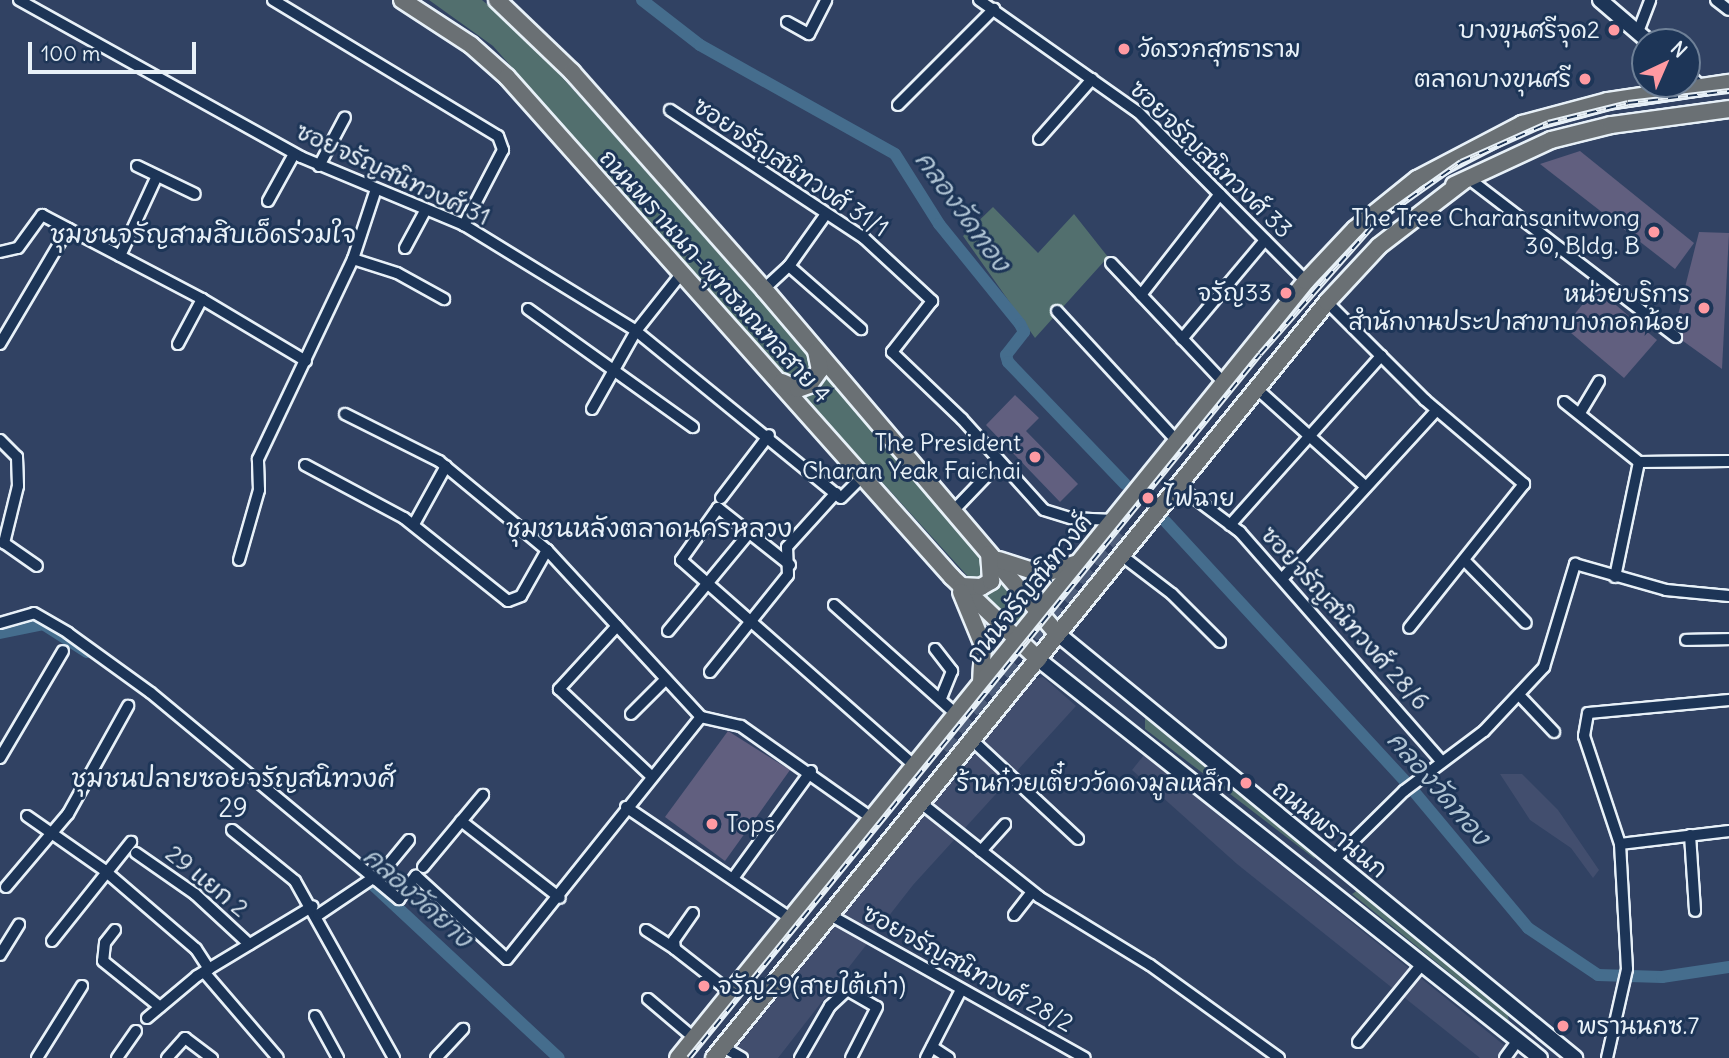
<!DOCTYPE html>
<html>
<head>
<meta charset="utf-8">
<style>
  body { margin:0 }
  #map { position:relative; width:1729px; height:1058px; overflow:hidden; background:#314263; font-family:Delius,"Playpen Sans Thai",sans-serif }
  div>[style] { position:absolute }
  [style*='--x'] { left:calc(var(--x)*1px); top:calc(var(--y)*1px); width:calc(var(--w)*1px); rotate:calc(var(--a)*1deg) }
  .built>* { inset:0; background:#424e6e }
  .green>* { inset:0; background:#526f6e }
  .canal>* { height:12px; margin:-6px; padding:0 6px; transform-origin:6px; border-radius:6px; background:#456d8d }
  .building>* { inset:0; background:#615f7f }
  .primary-tunnel>* { height:16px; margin-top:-8px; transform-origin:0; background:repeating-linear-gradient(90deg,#4c5c79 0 16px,transparent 0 24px) }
  .roads { filter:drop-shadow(2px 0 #e8f1f8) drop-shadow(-2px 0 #e8f1f8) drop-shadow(0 2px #e8f1f8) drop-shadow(0 -2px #e8f1f8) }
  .street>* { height:10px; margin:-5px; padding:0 5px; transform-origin:5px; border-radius:5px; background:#1d3557 }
  .secondary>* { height:14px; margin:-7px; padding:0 7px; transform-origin:7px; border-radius:7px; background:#1d3557 }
  .primary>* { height:16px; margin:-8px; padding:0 8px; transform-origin:8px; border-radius:8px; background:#6a7074 }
  .rail>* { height:6px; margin-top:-3px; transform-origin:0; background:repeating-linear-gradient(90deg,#1d3557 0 10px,#e8f1f8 0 20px); box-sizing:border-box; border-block:2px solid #e8f1f8 }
  .dots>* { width:19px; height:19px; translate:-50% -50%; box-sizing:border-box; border:4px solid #1d3557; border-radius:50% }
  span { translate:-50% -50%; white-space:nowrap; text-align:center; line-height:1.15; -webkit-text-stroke:6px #1d3557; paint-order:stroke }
  .poi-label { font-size:24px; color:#e8f1f8 }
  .right { translate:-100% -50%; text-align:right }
  .left { translate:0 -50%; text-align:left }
  .street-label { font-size:24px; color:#e8f1f8 }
  .water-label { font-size:26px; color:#afc3d3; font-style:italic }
  .neighbourhood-label { font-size:26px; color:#e8f1f8 }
  .north { position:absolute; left:1631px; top:28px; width:70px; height:70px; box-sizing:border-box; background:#1d3557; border:2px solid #6e8097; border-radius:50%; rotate:44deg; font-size:19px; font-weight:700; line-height:28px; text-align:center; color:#e8f1f8 }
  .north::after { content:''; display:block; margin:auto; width:24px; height:32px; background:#ff9aa2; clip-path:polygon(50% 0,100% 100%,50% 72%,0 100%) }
  .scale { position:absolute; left:28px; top:42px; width:168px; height:32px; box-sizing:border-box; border:4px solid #e8f1f8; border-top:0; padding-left:9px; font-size:21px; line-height:24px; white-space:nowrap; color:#e8f1f8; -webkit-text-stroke:5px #1d3557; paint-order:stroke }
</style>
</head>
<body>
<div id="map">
  <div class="built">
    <i style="clip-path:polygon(1043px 677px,1076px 706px,913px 885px,778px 1058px,728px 1058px,1034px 679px)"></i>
    <i style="clip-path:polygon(1144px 755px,1520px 1058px,1480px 1058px,1237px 864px,1132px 770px)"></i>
    <i style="clip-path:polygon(1500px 774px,1522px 774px,1558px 810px,1599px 870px,1593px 878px,1571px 848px,1530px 820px)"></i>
  </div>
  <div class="green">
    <i style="clip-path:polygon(429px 0,482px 0,529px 40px,812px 358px,815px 364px,805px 380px,788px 378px,493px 46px)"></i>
    <i style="clip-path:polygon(993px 207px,1038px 253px,1074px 214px,1108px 257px,1035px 338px,963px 236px)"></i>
    <i style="clip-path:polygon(826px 374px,982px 558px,986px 576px,982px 580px,972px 581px,802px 394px)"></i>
    <i style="clip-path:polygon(999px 577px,1028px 608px,1029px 615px,1020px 624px,983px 597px)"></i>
    <i style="clip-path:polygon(1145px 718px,1314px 856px,1315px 859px,1145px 729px)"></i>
    <i style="clip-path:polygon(1358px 890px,1507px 1012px,1509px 1021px,1352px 894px)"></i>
  </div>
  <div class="canal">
    <i style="--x:642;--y:0;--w:73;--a:37.8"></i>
    <i style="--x:700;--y:45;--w:223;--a:29.2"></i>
    <i style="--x:895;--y:154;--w:83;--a:57.8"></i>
    <i style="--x:939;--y:224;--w:129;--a:51"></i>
    <i style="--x:1020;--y:324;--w:9;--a:63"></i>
    <i style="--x:1024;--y:332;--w:29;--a:128"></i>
    <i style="--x:1006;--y:355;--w:7;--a:74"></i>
    <i style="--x:1008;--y:362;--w:169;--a:46.2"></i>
    <i style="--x:1166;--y:522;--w:354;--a:47.3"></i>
    <i style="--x:1406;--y:782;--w:190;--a:50.1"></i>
    <i style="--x:1528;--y:928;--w:84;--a:33.9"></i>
    <i style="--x:1598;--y:975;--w:64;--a:1.8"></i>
    <i style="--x:1662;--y:977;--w:68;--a:-8.5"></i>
    <i style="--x:0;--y:633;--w:44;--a:-11.8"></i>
    <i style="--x:43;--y:624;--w:52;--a:32.5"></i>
    <i style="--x:370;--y:882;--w:258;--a:43"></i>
  </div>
  <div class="building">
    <i style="clip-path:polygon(1580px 151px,1694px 243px,1675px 269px,1540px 164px)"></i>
    <i style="clip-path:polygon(1699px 232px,1729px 233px,1722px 369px,1683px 341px,1675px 327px)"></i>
    <i style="clip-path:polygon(1596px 288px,1657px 340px,1624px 378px,1564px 327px)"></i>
    <i style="clip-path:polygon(1015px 395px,1039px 418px,1026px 431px,1078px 484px,1060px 502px,986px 425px)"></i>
    <i style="clip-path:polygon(728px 731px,790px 770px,725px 861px,665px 817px)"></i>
  </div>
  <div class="primary-tunnel">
    <i style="--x:949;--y:754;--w:279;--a:-51"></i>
  </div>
  <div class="roads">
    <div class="street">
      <i style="--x:19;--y:0;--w:323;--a:29.1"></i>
      <i style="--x:301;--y:157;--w:177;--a:22.6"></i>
      <i style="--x:464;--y:225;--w:202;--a:31.6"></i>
      <i style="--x:636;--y:331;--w:264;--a:39.2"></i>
      <i style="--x:841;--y:498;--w:30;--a:-45"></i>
      <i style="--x:273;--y:0;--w:263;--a:31.2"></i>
      <i style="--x:498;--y:136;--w:15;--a:70"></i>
      <i style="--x:503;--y:150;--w:85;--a:117.5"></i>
      <i style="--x:979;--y:0;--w:194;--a:35.2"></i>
      <i style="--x:1138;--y:112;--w:238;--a:45.2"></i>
      <i style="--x:1716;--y:0;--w:16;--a:38"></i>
      <i style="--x:787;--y:22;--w:25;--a:29"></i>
      <i style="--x:809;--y:34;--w:38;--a:-63"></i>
      <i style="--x:1638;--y:32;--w:34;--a:-69"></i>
      <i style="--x:898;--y:105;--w:136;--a:-45"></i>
      <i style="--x:670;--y:110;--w:232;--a:33.4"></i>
      <i style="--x:864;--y:238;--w:93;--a:42.8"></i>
      <i style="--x:932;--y:301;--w:65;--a:128.1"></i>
      <i style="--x:892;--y:352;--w:97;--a:43.7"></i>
      <i style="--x:962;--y:419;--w:122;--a:48"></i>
      <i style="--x:1044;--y:510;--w:28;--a:17"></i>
      <i style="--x:1071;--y:518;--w:42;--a:2.7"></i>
      <i style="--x:1039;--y:139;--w:80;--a:-48.5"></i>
      <i style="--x:137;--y:166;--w:64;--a:25.8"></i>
      <i style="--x:319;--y:166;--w:55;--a:-62"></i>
      <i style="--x:1468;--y:178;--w:262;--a:37.4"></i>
      <i style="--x:268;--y:201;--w:54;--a:-61"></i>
      <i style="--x:405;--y:248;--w:42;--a:-61.6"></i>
      <i style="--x:0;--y:252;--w:18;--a:-13"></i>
      <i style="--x:18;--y:248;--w:41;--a:-54"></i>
      <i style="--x:42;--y:215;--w:181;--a:27.7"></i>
      <i style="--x:202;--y:299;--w:121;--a:30.8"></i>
      <i style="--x:120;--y:256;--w:88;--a:-65.2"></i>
      <i style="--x:353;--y:259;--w:46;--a:17.7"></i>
      <i style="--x:397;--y:273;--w:54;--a:29"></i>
      <i style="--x:1111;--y:263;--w:165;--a:46.7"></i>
      <i style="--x:789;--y:266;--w:96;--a:41.2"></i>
      <i style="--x:764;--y:289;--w:34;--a:-43"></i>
      <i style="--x:789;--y:266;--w:64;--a:-54.6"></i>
      <i style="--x:1141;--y:295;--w:128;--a:-52"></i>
      <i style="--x:1327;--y:302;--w:139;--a:45"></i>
      <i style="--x:1425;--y:400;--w:130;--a:40.3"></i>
      <i style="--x:1524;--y:484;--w:184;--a:128.6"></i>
      <i style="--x:528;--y:309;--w:203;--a:35.6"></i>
      <i style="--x:1057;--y:311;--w:176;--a:47.3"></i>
      <i style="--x:1182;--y:339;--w:129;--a:-50"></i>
      <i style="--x:0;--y:344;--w:134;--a:-59.4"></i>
      <i style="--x:178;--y:344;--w:51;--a:-61.9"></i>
      <i style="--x:1255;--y:387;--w:149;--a:42"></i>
      <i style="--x:1564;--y:402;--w:96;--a:38.7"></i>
      <i style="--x:1639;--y:462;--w:90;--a:-0.6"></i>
      <i style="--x:592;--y:409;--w:90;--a:-60.6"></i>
      <i style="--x:636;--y:331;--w:74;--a:-51.6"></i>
      <i style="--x:1580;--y:413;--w:37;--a:-59"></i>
      <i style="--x:345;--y:414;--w:105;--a:26.6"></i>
      <i style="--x:439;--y:461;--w:140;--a:39.5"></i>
      <i style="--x:547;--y:550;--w:227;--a:47.3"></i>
      <i style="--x:701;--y:717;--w:41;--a:12.7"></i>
      <i style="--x:741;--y:726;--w:161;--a:35.2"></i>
      <i style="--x:0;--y:440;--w:24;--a:45"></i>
      <i style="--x:17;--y:457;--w:29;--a:88"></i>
      <i style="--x:18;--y:486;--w:59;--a:103.8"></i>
      <i style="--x:4;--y:543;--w:40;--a:34.9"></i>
      <i style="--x:305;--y:465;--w:112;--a:28.2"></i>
      <i style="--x:404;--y:518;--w:133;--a:38.6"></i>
      <i style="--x:508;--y:601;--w:14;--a:-21"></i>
      <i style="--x:521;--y:596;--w:53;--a:-60.5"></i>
      <i style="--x:1177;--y:485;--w:79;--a:36.7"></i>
      <i style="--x:1240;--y:532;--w:305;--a:48.7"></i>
      <i style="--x:721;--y:498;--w:79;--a:-52.7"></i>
      <i style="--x:955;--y:509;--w:64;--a:-46.3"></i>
      <i style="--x:414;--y:524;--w:66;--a:-61.1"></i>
      <i style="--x:1230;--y:525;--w:227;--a:-48.2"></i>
      <i style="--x:1121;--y:555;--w:64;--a:37.4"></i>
      <i style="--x:1172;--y:594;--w:68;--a:45"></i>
      <i style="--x:239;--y:560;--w:73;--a:-74.1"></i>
      <i style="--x:259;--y:490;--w:31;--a:-92"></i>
      <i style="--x:258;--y:459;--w:221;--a:-64.6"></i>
      <i style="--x:353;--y:259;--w:71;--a:-71.8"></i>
      <i style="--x:1464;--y:560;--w:88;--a:45.5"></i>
      <i style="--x:790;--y:565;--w:92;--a:-141.6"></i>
      <i style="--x:718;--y:508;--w:64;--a:125.4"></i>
      <i style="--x:681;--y:560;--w:312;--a:41.4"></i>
      <i style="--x:1615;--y:577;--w:117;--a:-78.2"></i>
      <i style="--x:1282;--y:579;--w:229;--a:-47.5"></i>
      <i style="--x:834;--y:605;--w:164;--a:41.8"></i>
      <i style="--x:0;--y:623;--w:35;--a:-16"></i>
      <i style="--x:34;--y:613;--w:39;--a:30"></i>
      <i style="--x:68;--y:633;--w:102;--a:35.9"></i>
      <i style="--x:151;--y:693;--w:293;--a:39.7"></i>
      <i style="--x:617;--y:626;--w:86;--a:132.6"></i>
      <i style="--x:559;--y:689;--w:128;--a:43.4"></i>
      <i style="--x:668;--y:631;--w:127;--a:-50.4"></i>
      <i style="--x:1686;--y:640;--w:43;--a:-1.3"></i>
      <i style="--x:935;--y:649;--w:28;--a:52"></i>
      <i style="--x:952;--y:671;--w:31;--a:112"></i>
      <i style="--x:710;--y:672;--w:124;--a:-51.2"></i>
      <i style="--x:788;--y:575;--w:28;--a:-92"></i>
      <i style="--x:787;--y:547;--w:73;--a:-47.8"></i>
      <i style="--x:1519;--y:695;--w:51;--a:46.6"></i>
      <i style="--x:631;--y:714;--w:49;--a:-45"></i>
      <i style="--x:972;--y:740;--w:145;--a:43"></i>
      <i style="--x:0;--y:758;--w:124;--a:-59.5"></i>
      <i style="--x:921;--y:803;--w:151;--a:38.5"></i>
      <i style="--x:1039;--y:897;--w:130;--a:31.5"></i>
      <i style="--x:1150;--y:965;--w:159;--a:35.8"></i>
      <i style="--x:626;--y:807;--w:198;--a:34.1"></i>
      <i style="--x:27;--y:816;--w:94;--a:35"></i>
      <i style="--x:104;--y:870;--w:121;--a:40.7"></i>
      <i style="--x:196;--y:949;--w:24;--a:57"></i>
      <i style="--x:461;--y:821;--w:125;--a:37.9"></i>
      <i style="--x:232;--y:830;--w:81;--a:39"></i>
      <i style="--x:295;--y:881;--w:203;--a:60.8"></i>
      <i style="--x:1690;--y:835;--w:76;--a:86.2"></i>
      <i style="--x:409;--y:840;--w:52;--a:129.5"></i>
      <i style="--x:376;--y:880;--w:30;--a:40"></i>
      <i style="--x:399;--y:899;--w:29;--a:-54"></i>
      <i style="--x:416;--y:876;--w:123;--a:42.4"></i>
      <i style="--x:507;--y:959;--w:310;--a:-51.3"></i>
      <i style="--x:1620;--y:844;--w:110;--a:-6.8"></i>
      <i style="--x:981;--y:851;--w:36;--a:-48"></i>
      <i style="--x:136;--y:853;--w:72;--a:34.8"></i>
      <i style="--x:195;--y:894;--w:74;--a:42.8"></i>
      <i style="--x:1333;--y:861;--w:100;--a:-44.6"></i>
      <i style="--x:1404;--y:791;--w:100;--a:-36.9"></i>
      <i style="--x:1484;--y:731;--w:88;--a:-46.8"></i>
      <i style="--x:1544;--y:667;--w:108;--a:-73.2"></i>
      <i style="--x:1575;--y:564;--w:95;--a:15.9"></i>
      <i style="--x:1666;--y:590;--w:63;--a:5.4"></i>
      <i style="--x:423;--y:867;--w:94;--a:-50.2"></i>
      <i style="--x:734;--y:877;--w:131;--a:-54"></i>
      <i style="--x:6;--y:887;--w:96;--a:-49.7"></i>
      <i style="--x:68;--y:814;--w:124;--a:-60.9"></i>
      <i style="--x:693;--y:913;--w:33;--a:125"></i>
      <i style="--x:674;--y:940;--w:9;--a:84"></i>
      <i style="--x:675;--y:949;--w:70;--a:38"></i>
      <i style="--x:318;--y:915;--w:66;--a:-33.9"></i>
      <i style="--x:830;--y:915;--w:292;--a:29.3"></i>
      <i style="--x:1014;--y:915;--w:29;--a:-52"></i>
      <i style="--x:115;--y:930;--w:16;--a:128"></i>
      <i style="--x:105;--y:943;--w:18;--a:96"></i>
      <i style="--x:103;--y:961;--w:73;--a:38.9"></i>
      <i style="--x:646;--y:930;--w:35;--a:33"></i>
      <i style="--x:52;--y:941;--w:127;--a:-51.4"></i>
      <i style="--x:0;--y:955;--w:36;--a:-58"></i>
      <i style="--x:204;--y:972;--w:113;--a:49.3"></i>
      <i style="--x:648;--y:999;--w:60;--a:40.3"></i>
      <i style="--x:315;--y:1016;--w:48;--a:61.3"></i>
      <i style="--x:147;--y:1018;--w:65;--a:-40"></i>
      <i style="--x:197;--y:976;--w:135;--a:-31.1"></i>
      <i style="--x:1358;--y:1042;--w:101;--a:-50.6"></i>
      <i style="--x:723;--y:1047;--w:22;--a:30"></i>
      <i style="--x:932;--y:1047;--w:20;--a:33"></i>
      <i style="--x:37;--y:1058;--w:85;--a:-58"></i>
      <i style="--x:117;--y:1058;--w:33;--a:-55"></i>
      <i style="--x:167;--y:1058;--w:27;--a:-48"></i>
      <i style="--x:185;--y:1038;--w:34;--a:37"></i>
      <i style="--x:436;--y:1058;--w:40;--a:-47"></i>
      <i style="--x:800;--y:1058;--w:60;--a:-60"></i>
      <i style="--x:830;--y:1006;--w:23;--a:-43"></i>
      <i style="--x:847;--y:990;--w:34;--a:30"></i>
      <i style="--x:877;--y:1007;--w:57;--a:117"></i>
      <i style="--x:926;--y:1058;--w:76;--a:-62.8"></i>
      <i style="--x:1505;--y:1058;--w:22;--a:-54"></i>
      <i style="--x:1607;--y:1058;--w:91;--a:-77.3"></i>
      <i style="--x:1627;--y:969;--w:125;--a:-93.2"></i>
      <i style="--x:1620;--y:844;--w:114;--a:-108.4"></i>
      <i style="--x:1584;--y:736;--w:23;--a:-80"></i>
      <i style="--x:1588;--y:713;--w:142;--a:-5.3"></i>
    </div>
    <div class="secondary">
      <i style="--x:1600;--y:0;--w:65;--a:40.6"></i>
      <i style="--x:1687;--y:76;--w:15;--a:42"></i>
      <i style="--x:1058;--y:634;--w:669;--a:39.36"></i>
      <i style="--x:1038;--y:659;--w:641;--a:38.48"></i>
    </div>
    <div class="primary">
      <i style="--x:402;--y:0;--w:82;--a:33.1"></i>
      <i style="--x:471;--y:45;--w:48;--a:41.6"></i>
      <i style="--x:507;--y:77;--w:669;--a:48.33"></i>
      <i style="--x:952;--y:577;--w:119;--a:43.6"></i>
      <i style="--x:497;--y:0;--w:104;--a:43.8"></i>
      <i style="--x:572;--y:72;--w:290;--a:48.5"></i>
      <i style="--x:764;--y:289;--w:453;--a:49.6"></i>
      <i style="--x:1454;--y:185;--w:107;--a:-24.9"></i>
      <i style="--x:1551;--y:140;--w:62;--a:-14"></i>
      <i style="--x:1611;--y:125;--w:119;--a:-7.7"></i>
      <i style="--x:782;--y:382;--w:17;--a:24"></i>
      <i style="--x:798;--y:389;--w:12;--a:-20"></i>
      <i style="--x:809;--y:385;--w:19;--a:-54"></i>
      <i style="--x:820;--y:370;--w:19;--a:-102"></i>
      <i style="--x:999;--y:560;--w:45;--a:18"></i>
      <i style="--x:1042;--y:574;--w:37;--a:-17"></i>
      <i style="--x:961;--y:586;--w:20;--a:3"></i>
      <i style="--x:981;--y:587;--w:12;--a:-31"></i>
      <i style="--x:991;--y:581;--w:27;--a:-94"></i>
      <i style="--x:961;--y:592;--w:57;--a:67.5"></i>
      <i style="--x:983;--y:645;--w:38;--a:93"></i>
      <i style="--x:678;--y:1058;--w:999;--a:-51.05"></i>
      <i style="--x:1306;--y:281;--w:71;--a:-46.7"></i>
      <i style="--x:1355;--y:229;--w:80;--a:-38.9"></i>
      <i style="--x:1417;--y:179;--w:119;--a:-27.6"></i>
      <i style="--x:1522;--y:124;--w:89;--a:-15"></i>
      <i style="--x:1608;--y:101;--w:122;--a:-8.5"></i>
      <i style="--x:714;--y:1058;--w:973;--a:-50.96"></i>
      <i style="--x:1327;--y:302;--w:76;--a:-47.1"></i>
      <i style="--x:1379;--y:246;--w:105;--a:-37.6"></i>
    </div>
  </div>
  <div class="rail">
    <i style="--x:689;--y:1058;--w:906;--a:-50.96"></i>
    <i style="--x:1260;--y:354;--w:176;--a:-48.7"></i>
    <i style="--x:1376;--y:222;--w:104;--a:-35.2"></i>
    <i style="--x:1461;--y:162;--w:95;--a:-24.1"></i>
    <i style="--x:1548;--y:123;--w:82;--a:-14"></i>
    <i style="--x:1628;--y:103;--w:102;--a:-6.8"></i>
  </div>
  <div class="dots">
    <i style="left:1614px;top:30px;background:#ff9aa2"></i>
    <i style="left:1124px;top:49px;background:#ff9aa2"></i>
    <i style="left:1585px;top:79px;background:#ff9aa2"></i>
    <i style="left:1654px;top:232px;background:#ff9aa2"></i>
    <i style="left:1286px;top:293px;background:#ff9aa2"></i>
    <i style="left:1704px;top:308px;background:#ff9aa2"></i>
    <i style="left:1035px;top:457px;background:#ff9aa2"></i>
    <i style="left:1148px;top:498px;background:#ff9aa2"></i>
    <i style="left:1246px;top:783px;background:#ff9aa2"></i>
    <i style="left:712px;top:824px;background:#ff9aa2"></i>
    <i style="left:704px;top:986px;background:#ff9aa2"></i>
    <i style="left:1563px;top:1026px;background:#ff9aa2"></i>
  </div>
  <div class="poi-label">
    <span class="right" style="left:1600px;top:30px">บางขุนศรีจุด2</span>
    <span class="left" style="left:1138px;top:49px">วัดรวกสุทธาราม</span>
    <span class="right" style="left:1571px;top:79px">ตลาดบางขุนศรี</span>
    <span class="right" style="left:1640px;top:232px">The Tree Charansanitwong<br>30, Bldg. B</span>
    <span class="right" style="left:1272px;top:293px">จรัญ33</span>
    <span class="right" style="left:1690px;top:308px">หน่วยบริการ<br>สำนักงานประปาสาขาบางกอกน้อย</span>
    <span class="right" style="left:1021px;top:457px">The President<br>Charan Yeak Faichai</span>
    <span class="left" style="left:1164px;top:498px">ไฟฉาย</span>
    <span class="right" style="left:1232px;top:783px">ร้านก๋วยเตี๋ยววัดดงมูลเหล็ก</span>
    <span class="left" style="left:726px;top:824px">Tops</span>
    <span class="left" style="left:718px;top:986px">จรัญ29(สายใต้เก่า)</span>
    <span class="left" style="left:1577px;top:1026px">พรานนกซ.7</span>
  </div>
  <div class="street-label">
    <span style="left:1211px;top:159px;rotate:44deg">ซอยจรัญสนิทวงศ์ 33</span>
    <span style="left:791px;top:167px;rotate:34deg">ซอยจรัญสนิทวงศ์ 31/1</span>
    <span style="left:393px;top:174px;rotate:25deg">ซอยจรัญสนิทวงศ์ 31</span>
    <span style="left:715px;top:276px;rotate:48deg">ถนนพรานนก-พุทธมณฑลสาย 4</span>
    <span style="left:1029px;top:588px;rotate:-51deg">ถนนจรัญสนิทวงศ์</span>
    <span style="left:1345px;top:618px;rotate:48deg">ซอยจรัญสนิทวงศ์ 28/6</span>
    <span style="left:1330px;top:829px;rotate:39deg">ถนนพรานนก</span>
    <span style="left:207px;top:881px;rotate:39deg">29 แยก 2</span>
    <span style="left:968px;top:968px;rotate:29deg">ซอยจรัญสนิทวงศ์ 28/2</span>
  </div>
  <div class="water-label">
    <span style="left:963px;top:211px;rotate:54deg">คลองวัดทอง</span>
    <span style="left:1439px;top:788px;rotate:49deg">คลองวัดทอง</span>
    <span style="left:418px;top:897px;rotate:42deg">คลองวัดยาง</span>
  </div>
  <div class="neighbourhood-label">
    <span style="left:203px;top:234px">ชุมชนจรัญสามสิบเอ็ดร่วมใจ</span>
    <span style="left:649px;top:528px">ชุมชนหลังตลาดนครหลวง</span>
    <span style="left:233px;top:793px">ชุมชนปลายซอยจรัญสนิทวงศ์<br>29</span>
  </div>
  <div class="north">N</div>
  <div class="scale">100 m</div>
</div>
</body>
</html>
